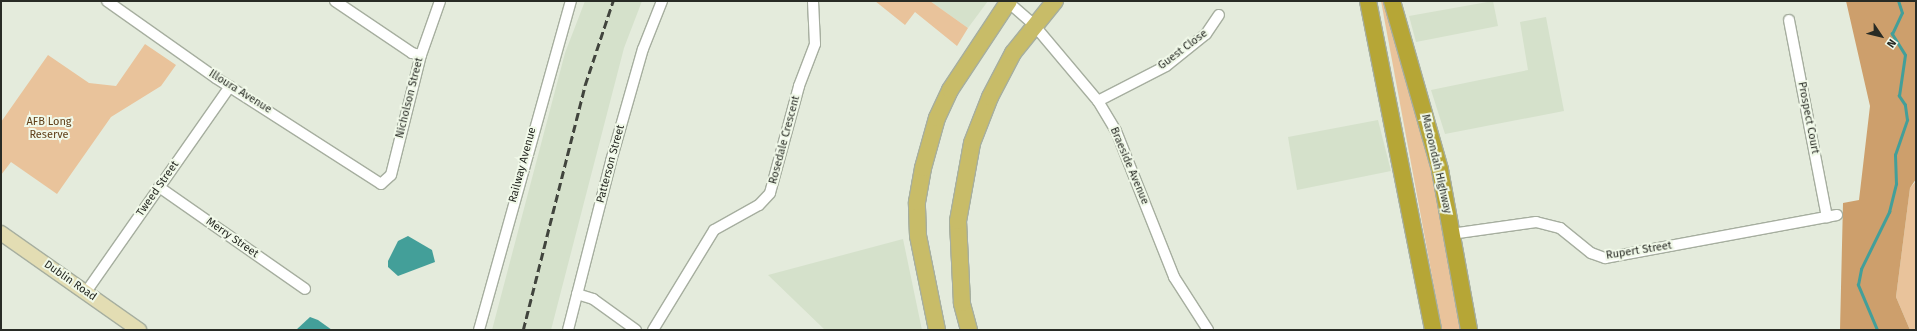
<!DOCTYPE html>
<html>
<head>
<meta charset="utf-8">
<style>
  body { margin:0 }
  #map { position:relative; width:1917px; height:331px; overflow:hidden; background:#e4ebdc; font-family:"Fira Sans",sans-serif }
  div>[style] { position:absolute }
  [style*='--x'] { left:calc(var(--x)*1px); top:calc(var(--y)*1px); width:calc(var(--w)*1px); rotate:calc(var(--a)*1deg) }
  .built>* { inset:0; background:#d5e1cb }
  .green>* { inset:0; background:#e9c39b }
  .forest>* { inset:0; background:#cd9f6c }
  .water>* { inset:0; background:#439f99 }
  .stream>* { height:2.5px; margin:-1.25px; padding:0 1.25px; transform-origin:1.25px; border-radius:1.25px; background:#439f99 }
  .roads { filter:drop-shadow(1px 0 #a6ae9f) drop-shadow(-1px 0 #a6ae9f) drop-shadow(0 1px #a6ae9f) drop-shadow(0 -1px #a6ae9f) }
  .minor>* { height:10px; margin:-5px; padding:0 5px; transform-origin:5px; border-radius:5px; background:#fff }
  .secondary>* { height:14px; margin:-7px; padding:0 7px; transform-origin:7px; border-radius:7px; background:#e3ddb3 }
  .primary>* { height:16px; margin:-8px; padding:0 8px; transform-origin:8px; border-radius:8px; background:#c8bc68 }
  .trunk>* { height:16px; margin:-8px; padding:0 8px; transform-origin:8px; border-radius:8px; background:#b6a636 }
  .rail>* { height:2.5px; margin-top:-1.25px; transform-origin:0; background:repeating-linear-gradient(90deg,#41443d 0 8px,transparent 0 12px) }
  span { translate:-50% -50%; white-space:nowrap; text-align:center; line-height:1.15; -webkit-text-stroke:4px #f1f9e9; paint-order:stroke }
  .street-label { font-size:11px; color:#282b25 }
  .park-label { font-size:11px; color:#61411a }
  .frame { position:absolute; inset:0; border:2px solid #282b25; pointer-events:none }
  .north { position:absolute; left:1861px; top:16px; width:40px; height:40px; -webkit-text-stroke:3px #f1f9e9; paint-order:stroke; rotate:125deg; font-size:11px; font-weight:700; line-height:16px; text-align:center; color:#282b25 }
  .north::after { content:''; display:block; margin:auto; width:14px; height:18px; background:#282b25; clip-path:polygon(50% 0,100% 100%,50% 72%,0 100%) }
</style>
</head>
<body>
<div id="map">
  <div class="built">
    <i style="clip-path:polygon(585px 1px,642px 1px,624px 48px,551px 330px,492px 330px,565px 53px)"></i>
    <i style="clip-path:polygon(930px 1px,988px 1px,968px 28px)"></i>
    <i style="clip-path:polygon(1493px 1px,1498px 26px,1416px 42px,1409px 16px)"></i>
    <i style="clip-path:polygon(1546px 17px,1564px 111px,1445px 134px,1431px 90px,1528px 70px,1520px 22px)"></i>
    <i style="clip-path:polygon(1378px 120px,1391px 171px,1297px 190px,1288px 137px)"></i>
    <i style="clip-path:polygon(903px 239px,922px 330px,825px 330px,768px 275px)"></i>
  </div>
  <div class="green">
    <i style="clip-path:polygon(875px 1px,930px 1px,968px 28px,957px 46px,915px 12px,905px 25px)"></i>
    <i style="clip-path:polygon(1381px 1px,1385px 1px,1428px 152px,1462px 330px,1442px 330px)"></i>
    <i style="clip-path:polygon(145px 44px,176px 65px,161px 86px,111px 117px,57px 194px,11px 162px,1px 175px,1px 122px,48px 55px,89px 83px,116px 86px)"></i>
    <i style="clip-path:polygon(1916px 181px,1916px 330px,1910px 330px,1896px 297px,1910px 188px)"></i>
  </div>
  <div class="forest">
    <i style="clip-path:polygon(1846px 1px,1916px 1px,1916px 179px,1910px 188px,1896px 297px,1910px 330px,1840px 330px,1843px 203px,1859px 200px,1870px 106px)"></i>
  </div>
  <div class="water">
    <i style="clip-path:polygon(408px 236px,432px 250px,435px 262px,398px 276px,388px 267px,388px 261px,398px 241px)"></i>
    <i style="clip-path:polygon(310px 317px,318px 320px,332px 330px,296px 330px)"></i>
  </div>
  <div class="stream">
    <i style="--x:1877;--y:330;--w:49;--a:-112.9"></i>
    <i style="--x:1858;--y:285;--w:16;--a:-79"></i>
    <i style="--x:1861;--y:269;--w:64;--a:-63.8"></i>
    <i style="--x:1889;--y:212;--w:29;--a:-76"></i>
    <i style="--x:1896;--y:184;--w:29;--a:-92"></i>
    <i style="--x:1895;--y:155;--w:37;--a:-71"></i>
    <i style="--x:1907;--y:120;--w:15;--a:-98"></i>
    <i style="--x:1905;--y:105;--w:11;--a:-124"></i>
    <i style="--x:1899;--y:96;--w:41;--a:-81.7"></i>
    <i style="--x:1905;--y:55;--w:25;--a:-122"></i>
    <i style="--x:1892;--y:34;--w:23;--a:-65"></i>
    <i style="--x:1902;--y:13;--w:13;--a:-108"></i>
  </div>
  <div class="roads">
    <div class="minor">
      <i style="--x:107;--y:1;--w:133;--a:35.2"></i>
      <i style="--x:216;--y:78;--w:196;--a:32.7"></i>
      <i style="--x:381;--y:184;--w:13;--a:-42"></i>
      <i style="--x:391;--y:175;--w:124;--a:-76"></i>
      <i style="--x:421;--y:55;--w:57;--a:-70.6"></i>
      <i style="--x:335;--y:1;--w:93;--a:34"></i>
      <i style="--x:412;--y:53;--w:9;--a:13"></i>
      <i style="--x:1008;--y:2;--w:35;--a:41"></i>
      <i style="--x:1034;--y:25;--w:99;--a:49.9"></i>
      <i style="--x:1098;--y:101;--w:35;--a:59"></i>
      <i style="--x:1116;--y:131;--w:157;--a:68.3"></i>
      <i style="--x:1174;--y:277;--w:63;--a:57.3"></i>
      <i style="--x:1789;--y:20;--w:201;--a:79.1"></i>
      <i style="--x:1098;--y:101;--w:76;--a:-27.2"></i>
      <i style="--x:1166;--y:66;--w:51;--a:-38.7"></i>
      <i style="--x:1206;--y:34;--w:23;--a:-56"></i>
      <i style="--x:159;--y:187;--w:178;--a:34.9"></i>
      <i style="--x:1451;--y:234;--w:86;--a:-8"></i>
      <i style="--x:1536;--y:222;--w:25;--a:14"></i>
      <i style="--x:1560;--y:228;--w:40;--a:39"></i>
      <i style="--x:1591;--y:253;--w:15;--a:20"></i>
      <i style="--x:1605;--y:258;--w:236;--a:-10.5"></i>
      <i style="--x:86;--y:292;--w:251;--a:-55"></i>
      <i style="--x:577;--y:294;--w:17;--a:17"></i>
      <i style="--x:593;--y:299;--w:53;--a:35.8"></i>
      <i style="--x:479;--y:330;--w:342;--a:-74.4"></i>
      <i style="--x:568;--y:330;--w:174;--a:-75.7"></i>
      <i style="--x:611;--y:161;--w:116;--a:-74.1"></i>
      <i style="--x:643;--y:49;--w:52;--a:-68.4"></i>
      <i style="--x:653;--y:330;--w:117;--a:-58.6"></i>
      <i style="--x:714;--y:230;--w:51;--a:-29.1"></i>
      <i style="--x:759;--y:205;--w:16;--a:-47"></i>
      <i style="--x:770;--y:193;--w:111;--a:-74.8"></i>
      <i style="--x:799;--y:86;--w:45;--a:-69.1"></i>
      <i style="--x:815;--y:44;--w:43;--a:-92.7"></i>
    </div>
    <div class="secondary">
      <i style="--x:1;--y:233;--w:169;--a:35.1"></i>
    </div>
    <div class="primary">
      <i style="--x:937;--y:330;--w:96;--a:-101.4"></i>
      <i style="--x:918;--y:236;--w:34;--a:-92"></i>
      <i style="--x:917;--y:202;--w:35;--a:-80"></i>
      <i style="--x:923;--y:168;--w:52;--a:-74.4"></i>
      <i style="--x:937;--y:118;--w:31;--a:-65"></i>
      <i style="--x:950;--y:90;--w:107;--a:-56.5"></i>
      <i style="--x:969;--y:330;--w:28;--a:-105"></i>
      <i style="--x:962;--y:303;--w:82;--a:-92.8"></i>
      <i style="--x:958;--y:221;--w:79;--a:-79.8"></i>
      <i style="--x:972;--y:143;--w:49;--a:-68.6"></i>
      <i style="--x:990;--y:97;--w:50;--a:-62.4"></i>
      <i style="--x:1013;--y:53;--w:67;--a:-51.1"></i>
    </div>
    <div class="trunk">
      <i style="--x:1368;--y:1;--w:335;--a:78.8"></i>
      <i style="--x:1392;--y:1;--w:176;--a:74.1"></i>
      <i style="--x:1440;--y:170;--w:163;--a:79.7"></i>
    </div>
  </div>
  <div class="rail">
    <i style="--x:523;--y:330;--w:253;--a:-75.8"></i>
    <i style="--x:585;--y:85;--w:89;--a:-71.6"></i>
  </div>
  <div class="street-label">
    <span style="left:1183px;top:50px;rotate:-37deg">Guest Close</span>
    <span style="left:240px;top:92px;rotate:32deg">Illoura Avenue</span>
    <span style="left:410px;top:98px;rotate:-76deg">Nicholson Street</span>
    <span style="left:1808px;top:118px;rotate:79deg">Prospect Court</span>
    <span style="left:785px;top:140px;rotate:-75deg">Rosedale Crescent</span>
    <span style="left:611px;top:164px;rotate:-75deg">Patterson Street</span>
    <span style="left:1436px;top:164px;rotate:77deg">Maroondah Highway</span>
    <span style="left:523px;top:165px;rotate:-75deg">Railway Avenue</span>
    <span style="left:1129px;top:166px;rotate:67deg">Braeside Avenue</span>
    <span style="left:158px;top:189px;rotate:-55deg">Tweed Street</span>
    <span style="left:232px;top:238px;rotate:35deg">Merry Street</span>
    <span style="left:1639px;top:251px;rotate:-9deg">Rupert Street</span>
    <span style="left:70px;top:281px;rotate:35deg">Dublin Road</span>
  </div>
  <div class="park-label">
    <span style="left:49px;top:129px">AFB Long<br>Reserve</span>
  </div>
  <div class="frame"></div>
  <div class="north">N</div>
</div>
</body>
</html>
